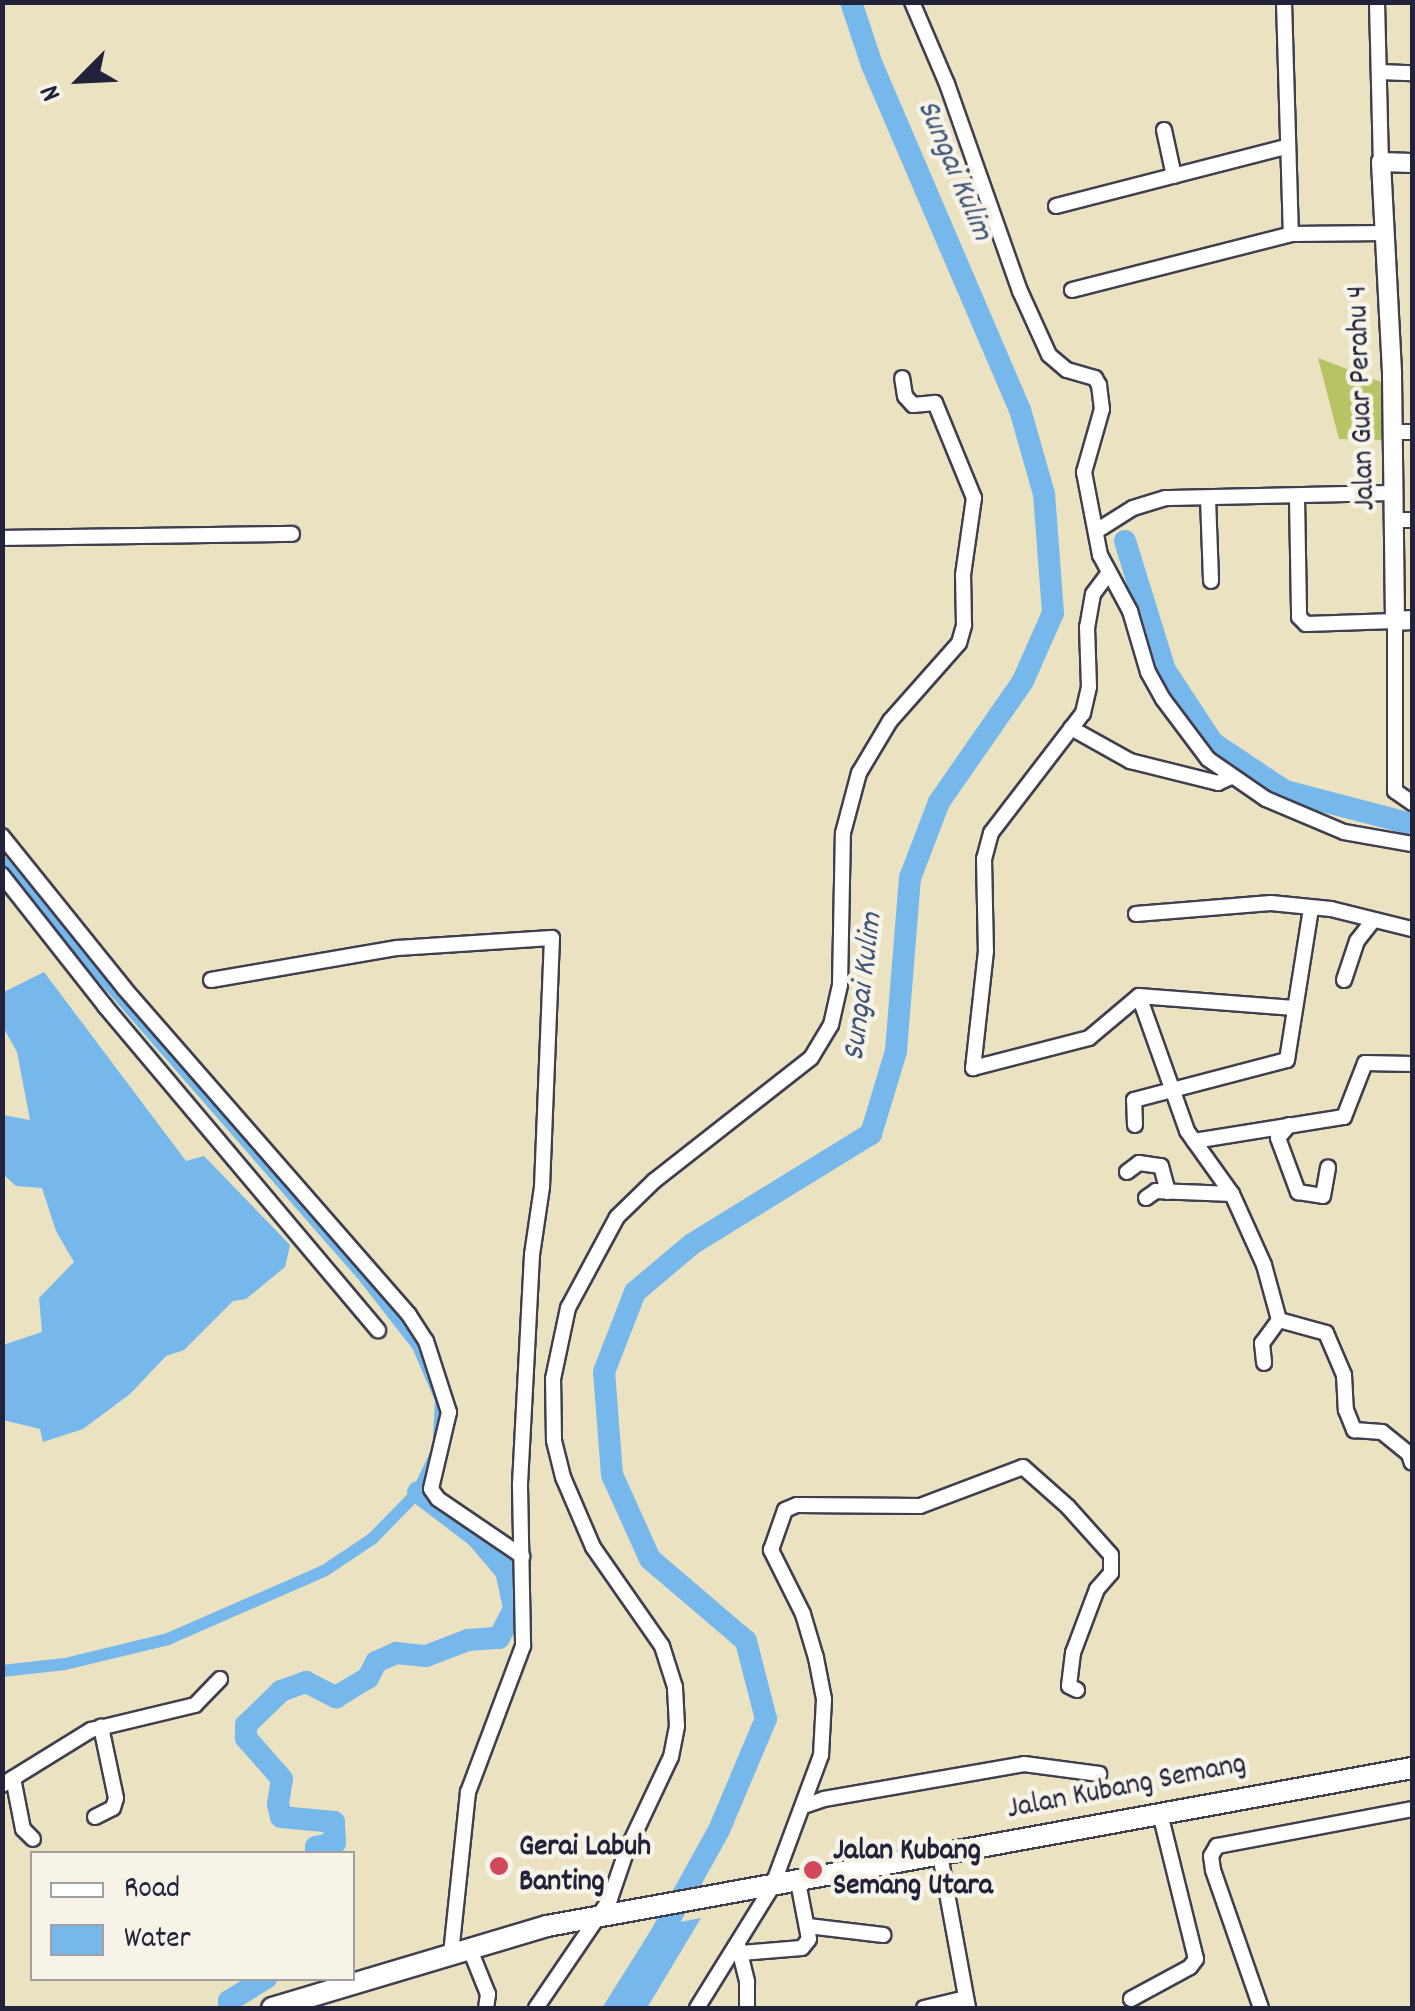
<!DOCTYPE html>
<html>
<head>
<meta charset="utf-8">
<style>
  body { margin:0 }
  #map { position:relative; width:1415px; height:2011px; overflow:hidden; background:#eae2c1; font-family:Dekko,sans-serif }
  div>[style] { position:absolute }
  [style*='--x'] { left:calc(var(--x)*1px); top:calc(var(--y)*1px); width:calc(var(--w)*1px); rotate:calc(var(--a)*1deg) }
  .green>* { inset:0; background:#b7c364 }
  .water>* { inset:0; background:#76b8ec }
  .canal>* { height:12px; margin:-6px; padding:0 6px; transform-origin:6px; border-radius:6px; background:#76b8ec }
  .river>* { height:22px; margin:-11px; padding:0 11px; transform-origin:11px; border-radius:11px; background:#76b8ec }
  .roads { filter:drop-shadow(2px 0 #403f4f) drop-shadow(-2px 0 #403f4f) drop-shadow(0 2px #403f4f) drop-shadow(0 -2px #403f4f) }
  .minor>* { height:14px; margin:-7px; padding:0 7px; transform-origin:7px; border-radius:7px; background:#fff }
  .tertiary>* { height:18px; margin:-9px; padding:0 9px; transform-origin:9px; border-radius:9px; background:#fff }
  .secondary>* { height:20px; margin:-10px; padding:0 10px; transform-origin:10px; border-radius:10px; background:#fff }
  .dots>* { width:28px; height:28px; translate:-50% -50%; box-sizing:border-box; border:5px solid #f7f3e8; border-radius:50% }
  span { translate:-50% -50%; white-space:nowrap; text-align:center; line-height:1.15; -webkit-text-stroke:9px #f7f3e8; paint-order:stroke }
  .street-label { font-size:30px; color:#22223b }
  .poi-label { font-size:30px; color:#22223b; font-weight:700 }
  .left { translate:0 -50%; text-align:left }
  .water-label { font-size:32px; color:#3f5679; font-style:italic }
  .frame { position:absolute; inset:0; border:5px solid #22223b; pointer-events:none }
  .legend { position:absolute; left:30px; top:1851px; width:325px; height:130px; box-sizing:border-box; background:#f7f3e8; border:2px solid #a29fa3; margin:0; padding:12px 18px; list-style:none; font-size:30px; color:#22223b }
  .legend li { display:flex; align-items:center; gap:20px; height:50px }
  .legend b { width:50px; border:2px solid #a29fa3 }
  .north { position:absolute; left:30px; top:30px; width:100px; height:100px; -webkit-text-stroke:8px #f7f3e8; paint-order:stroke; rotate:246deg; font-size:28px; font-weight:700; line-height:40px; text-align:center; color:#22223b }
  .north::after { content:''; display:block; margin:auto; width:35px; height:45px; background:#22223b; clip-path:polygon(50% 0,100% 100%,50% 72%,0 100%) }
</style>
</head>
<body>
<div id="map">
  <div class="green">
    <i style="clip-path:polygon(1318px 358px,1384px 383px,1385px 440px,1339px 439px)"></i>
  </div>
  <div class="water">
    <i style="clip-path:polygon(44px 972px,186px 1161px,204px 1156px,290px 1245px,285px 1267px,246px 1299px,233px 1301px,184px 1350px,166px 1356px,130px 1394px,83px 1429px,43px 1442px,40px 1429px,3px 1420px,3px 1345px,42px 1332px,39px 1298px,74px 1262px,56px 1231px,42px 1188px,16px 1186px,3px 1174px,3px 1115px,30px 1120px,17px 1052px,3px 1027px,2px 993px)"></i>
    <i style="clip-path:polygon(701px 1918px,647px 2008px,602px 2008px,653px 1927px)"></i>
  </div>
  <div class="canal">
    <i style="--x:2;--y:862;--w:552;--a:48.89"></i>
    <i style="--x:365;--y:1278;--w:86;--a:52.1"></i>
    <i style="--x:418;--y:1346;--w:59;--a:66.9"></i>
    <i style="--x:441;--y:1400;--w:36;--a:93"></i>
    <i style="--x:2;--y:1671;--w:63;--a:-6.3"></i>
    <i style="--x:65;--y:1664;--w:106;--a:-13.6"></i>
    <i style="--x:168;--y:1639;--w:170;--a:-23.6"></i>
    <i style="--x:324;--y:1571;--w:58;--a:-33.7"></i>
    <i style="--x:372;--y:1539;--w:66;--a:-45.6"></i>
    <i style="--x:418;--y:1492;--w:40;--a:-65"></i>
  </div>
  <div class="river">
    <i style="--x:1125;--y:541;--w:135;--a:72.8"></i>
    <i style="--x:1165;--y:670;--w:87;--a:56.7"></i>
    <i style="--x:1213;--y:743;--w:87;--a:33.7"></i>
    <i style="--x:1285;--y:791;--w:131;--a:14.6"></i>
    <i style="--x:316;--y:1854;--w:7;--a:-90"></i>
    <i style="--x:316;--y:1847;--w:19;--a:-12"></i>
    <i style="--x:335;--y:1843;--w:21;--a:-93"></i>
    <i style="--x:334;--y:1822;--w:53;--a:-174.6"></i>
    <i style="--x:281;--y:1817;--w:13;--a:-103"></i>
    <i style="--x:278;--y:1804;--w:25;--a:-81"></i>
    <i style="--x:282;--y:1779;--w:55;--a:-131.3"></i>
    <i style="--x:246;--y:1738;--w:13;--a:-90"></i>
    <i style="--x:246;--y:1725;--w:49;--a:-44.2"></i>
    <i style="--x:281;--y:1691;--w:27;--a:-20"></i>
    <i style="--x:306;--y:1682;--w:34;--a:27"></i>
    <i style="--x:336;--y:1697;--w:37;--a:-31"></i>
    <i style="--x:368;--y:1678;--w:18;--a:-63"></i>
    <i style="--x:376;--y:1662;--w:22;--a:-24"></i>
    <i style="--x:396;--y:1653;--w:30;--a:6"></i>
    <i style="--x:426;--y:1656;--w:45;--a:-20.9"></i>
    <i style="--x:468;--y:1640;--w:31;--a:-4"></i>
    <i style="--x:499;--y:1638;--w:34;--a:-63"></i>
    <i style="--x:514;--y:1608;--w:38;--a:-102"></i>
    <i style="--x:506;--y:1571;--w:45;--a:-130.5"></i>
    <i style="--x:477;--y:1537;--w:74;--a:-142.7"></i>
    <i style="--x:653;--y:1949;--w:136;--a:-61"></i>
    <i style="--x:719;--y:1830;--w:121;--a:-67.1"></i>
    <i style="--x:766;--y:1719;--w:81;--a:-104.4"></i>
    <i style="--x:746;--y:1641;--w:126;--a:-139.5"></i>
    <i style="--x:650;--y:1559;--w:92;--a:-114.3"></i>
    <i style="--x:612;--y:1475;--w:103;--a:-94.4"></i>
    <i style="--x:604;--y:1372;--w:86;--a:-68.8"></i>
    <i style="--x:635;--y:1292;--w:75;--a:-40.1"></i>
    <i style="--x:692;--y:1244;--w:210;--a:-31.6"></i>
    <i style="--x:871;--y:1134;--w:87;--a:-73.2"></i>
    <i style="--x:896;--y:1051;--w:174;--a:-85.4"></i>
    <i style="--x:910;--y:878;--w:81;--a:-69.1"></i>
    <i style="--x:939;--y:802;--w:147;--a:-55.2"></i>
    <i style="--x:1023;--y:681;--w:74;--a:-66.2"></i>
    <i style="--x:1053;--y:613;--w:119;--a:-94.3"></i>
    <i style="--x:1044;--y:494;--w:87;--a:-105.9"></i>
    <i style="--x:1020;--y:410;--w:375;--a:-113.2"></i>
    <i style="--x:872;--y:65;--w:66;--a:-108.4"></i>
    <i style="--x:229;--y:2008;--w:7;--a:-90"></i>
    <i style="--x:229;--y:2001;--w:44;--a:-31.9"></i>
  </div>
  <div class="roads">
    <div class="minor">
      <i style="--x:912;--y:2;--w:89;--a:66.9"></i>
      <i style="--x:947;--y:84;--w:219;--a:70.6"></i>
      <i style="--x:1020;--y:291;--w:70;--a:65.6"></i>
      <i style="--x:1049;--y:355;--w:23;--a:40"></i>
      <i style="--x:1067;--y:370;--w:29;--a:16"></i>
      <i style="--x:1095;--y:378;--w:8;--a:60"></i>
      <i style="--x:1099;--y:385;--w:24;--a:83"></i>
      <i style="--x:1102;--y:409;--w:66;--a:105.9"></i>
      <i style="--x:1084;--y:472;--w:85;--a:79.1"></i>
      <i style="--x:1100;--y:555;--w:64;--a:61.8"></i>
      <i style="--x:1130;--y:611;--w:64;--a:73.6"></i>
      <i style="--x:1148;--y:672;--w:31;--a:61"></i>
      <i style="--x:1163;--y:699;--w:75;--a:53.1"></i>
      <i style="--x:1208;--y:759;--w:70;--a:34.6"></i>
      <i style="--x:1266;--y:799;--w:85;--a:22.9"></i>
      <i style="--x:1344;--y:832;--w:69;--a:10"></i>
      <i style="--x:1284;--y:2;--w:232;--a:88.3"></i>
      <i style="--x:1377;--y:2;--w:160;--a:88.6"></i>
      <i style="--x:1379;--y:72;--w:33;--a:2"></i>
      <i style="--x:1164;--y:130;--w:47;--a:77.7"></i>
      <i style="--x:1056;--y:206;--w:237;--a:-14.4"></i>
      <i style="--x:1072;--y:290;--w:226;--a:-14.3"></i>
      <i style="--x:1291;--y:234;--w:95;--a:-0.6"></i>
      <i style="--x:1393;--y:432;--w:19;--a:0"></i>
      <i style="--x:1297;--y:497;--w:120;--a:89"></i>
      <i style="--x:1299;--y:617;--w:10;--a:45"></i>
      <i style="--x:1306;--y:624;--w:89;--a:-1.9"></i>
      <i style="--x:1395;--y:621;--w:170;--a:90"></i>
      <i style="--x:1395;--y:791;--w:21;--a:35"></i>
      <i style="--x:1208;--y:498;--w:83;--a:87.9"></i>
      <i style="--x:1395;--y:520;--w:17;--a:0"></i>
      <i style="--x:1098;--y:530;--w:41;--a:-32.2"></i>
      <i style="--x:1133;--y:508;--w:34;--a:-17"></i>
      <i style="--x:1166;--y:498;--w:229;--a:-1.3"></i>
      <i style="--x:2;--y:538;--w:290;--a:-0.8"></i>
      <i style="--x:1108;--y:574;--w:25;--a:127"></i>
      <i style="--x:1093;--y:594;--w:34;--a:100"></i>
      <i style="--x:1087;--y:627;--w:60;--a:88.1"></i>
      <i style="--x:1089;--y:687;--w:27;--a:103"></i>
      <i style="--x:1083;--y:713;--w:151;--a:127.5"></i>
      <i style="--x:991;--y:833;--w:27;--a:105"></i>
      <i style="--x:984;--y:859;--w:92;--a:88.8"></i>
      <i style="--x:986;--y:951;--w:118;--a:96.3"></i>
      <i style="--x:973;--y:1068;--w:120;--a:-14.5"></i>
      <i style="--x:1089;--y:1038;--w:65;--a:-40"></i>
      <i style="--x:1139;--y:996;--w:155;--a:4.4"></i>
      <i style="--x:1071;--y:728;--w:68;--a:29.2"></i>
      <i style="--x:1130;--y:761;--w:91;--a:14"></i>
      <i style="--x:1218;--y:783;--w:14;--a:-25"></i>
      <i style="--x:2;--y:836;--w:195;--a:51.2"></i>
      <i style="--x:124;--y:988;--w:434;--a:48.9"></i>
      <i style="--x:409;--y:1315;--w:31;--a:57"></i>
      <i style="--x:426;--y:1341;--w:75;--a:72.1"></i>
      <i style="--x:449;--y:1412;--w:79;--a:103.2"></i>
      <i style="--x:431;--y:1489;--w:12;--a:55"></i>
      <i style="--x:438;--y:1499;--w:102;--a:34.2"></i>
      <i style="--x:2;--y:875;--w:167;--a:51.8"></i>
      <i style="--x:105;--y:1006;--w:424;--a:49.9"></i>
      <i style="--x:1136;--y:914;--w:135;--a:-4.7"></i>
      <i style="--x:1271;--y:903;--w:60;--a:5.7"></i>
      <i style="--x:1331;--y:909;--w:83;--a:13.9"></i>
      <i style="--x:211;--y:980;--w:189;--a:-9.8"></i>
      <i style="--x:397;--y:948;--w:155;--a:-3.7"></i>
      <i style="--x:552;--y:938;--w:249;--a:92.3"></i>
      <i style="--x:542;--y:1187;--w:69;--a:98.4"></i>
      <i style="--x:532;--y:1255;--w:231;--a:93"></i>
      <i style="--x:520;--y:1486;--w:160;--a:88.9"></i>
      <i style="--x:523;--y:1646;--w:156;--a:110.6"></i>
      <i style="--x:468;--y:1792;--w:162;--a:96"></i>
      <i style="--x:1344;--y:980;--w:41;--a:-71.6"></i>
      <i style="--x:1357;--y:941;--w:24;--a:-52"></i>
      <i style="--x:1139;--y:996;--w:143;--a:70.4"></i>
      <i style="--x:1187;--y:1131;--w:77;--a:54.5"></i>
      <i style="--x:1232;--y:1194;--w:78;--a:65.7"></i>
      <i style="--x:1264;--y:1265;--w:57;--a:74.7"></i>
      <i style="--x:1279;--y:1320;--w:29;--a:126"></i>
      <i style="--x:1262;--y:1343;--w:20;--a:84"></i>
      <i style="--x:1135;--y:1125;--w:25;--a:-92"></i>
      <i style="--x:1134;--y:1100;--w:158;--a:-14.7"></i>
      <i style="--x:1287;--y:1060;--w:153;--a:-81"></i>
      <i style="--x:1289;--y:1125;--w:17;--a:130"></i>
      <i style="--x:1278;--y:1138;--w:58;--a:69.7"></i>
      <i style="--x:1298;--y:1192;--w:25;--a:9"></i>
      <i style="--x:1323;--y:1196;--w:29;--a:-80"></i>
      <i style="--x:1194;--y:1141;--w:152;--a:-9.1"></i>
      <i style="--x:1344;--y:1117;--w:58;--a:-68.7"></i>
      <i style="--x:1365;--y:1063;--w:47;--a:1.2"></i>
      <i style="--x:1127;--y:1172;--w:15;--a:-37"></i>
      <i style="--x:1139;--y:1163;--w:22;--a:8"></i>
      <i style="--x:1161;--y:1166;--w:27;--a:75"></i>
      <i style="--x:1146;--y:1198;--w:12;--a:-35"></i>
      <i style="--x:1156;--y:1191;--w:76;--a:2.3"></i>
      <i style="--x:1279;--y:1320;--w:49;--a:15.5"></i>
      <i style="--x:1326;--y:1333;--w:46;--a:66.8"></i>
      <i style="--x:1344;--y:1375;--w:35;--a:87"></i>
      <i style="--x:1346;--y:1410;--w:22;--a:68"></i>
      <i style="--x:1354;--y:1430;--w:28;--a:4"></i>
      <i style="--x:1382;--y:1432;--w:35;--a:39"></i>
      <i style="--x:1409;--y:1454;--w:9;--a:72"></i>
      <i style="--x:13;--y:1778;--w:52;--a:78.9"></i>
      <i style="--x:23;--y:1829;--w:14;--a:45"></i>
      <i style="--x:2;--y:1785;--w:105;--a:-31.7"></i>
      <i style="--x:91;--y:1730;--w:107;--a:-13.5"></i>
      <i style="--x:195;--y:1705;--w:36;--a:-46"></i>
      <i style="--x:804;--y:1806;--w:21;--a:-19"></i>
      <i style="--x:824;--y:1799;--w:203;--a:-9.9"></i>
      <i style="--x:1024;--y:1764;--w:76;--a:7.6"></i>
      <i style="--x:95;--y:1817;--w:20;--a:-27"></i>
      <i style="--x:113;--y:1808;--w:10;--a:-73"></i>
      <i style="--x:116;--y:1798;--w:73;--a:-101.9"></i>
      <i style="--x:940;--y:1855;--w:156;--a:79.6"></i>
      <i style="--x:808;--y:1926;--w:76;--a:6.8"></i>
      <i style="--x:738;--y:1945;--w:38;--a:76"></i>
      <i style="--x:747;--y:1982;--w:26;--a:90"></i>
      <i style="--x:469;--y:1947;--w:51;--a:68"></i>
      <i style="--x:488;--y:1994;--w:14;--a:98"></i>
      <i style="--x:741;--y:1953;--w:61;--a:-4.7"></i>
      <i style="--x:802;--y:1948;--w:11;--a:-52"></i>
      <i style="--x:809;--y:1939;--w:58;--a:-100.9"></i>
      <i style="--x:1131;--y:1999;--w:67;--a:-28.5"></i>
      <i style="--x:1190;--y:1967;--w:10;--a:-53"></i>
      <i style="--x:1196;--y:1959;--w:150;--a:-103.9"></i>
      <i style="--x:536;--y:2008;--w:132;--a:-55.8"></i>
      <i style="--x:610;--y:1899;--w:50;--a:-71.2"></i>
      <i style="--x:626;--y:1852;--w:105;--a:-64.7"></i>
      <i style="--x:671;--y:1757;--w:32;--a:-79"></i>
      <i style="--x:677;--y:1726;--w:39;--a:-93"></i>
      <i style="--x:675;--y:1687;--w:43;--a:-107.6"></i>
      <i style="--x:662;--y:1646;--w:121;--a:-124.9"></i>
      <i style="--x:593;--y:1547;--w:76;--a:-113.2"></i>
      <i style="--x:563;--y:1477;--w:38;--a:-104"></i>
      <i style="--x:554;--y:1440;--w:61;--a:-90.9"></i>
      <i style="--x:553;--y:1379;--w:73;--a:-78.1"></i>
      <i style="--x:568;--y:1308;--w:103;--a:-61.7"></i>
      <i style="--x:617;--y:1217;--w:52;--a:-44.2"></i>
      <i style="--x:654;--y:1181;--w:199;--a:-38.1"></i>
      <i style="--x:811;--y:1058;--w:39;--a:-59"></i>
      <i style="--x:831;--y:1025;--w:41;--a:-77.3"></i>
      <i style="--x:840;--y:985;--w:152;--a:-88.9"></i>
      <i style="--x:843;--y:833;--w:62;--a:-75.1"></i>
      <i style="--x:859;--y:773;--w:61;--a:-59.2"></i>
      <i style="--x:890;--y:721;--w:104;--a:-48.5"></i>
      <i style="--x:959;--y:643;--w:19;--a:-74"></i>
      <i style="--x:964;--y:625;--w:50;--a:-91.1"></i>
      <i style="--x:963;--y:575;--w:78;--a:-81.9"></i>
      <i style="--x:974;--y:498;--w:103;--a:-112.3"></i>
      <i style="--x:935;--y:403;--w:22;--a:175"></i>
      <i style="--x:913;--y:405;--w:12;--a:-132"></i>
      <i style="--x:905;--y:396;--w:18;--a:-99"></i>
      <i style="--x:697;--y:2008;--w:142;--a:-58.2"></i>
      <i style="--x:772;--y:1887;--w:141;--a:-69.6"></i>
      <i style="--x:821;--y:1755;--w:56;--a:-86.9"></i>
      <i style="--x:824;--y:1699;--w:42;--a:-101"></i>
      <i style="--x:816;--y:1658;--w:46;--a:-106.5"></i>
      <i style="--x:803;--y:1614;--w:72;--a:-116.6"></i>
      <i style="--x:771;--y:1550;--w:42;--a:-70.7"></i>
      <i style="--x:785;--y:1510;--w:13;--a:-23"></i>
      <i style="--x:797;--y:1505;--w:123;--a:0.5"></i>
      <i style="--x:920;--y:1506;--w:110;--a:-20.7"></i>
      <i style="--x:1023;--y:1467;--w:60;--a:41.6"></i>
      <i style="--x:1068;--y:1507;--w:64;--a:48.1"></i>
      <i style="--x:1111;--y:1555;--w:18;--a:90"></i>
      <i style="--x:1111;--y:1573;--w:21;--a:131"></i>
      <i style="--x:1097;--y:1589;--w:68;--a:110.6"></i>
      <i style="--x:1073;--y:1653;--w:33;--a:97"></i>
      <i style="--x:1069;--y:1686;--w:9;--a:27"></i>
      <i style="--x:924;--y:2008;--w:43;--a:-13.4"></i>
      <i style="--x:1261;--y:2008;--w:146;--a:-109.2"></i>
      <i style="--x:1213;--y:1870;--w:14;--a:-98"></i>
      <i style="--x:1211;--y:1856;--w:12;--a:-59"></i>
      <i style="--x:1217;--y:1846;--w:198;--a:-10.7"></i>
    </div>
    <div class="tertiary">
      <i style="--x:1412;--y:163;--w:31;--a:-178"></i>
      <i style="--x:1381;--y:162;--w:213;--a:87"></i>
      <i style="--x:1392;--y:375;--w:246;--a:89.3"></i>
      <i style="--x:1395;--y:621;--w:17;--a:-3"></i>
    </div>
    <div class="secondary">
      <i style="--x:272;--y:2008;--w:287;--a:-16.6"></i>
      <i style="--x:547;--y:1926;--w:879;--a:-10.35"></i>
    </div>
  </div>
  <div class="dots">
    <i style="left:499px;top:1866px;background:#d1495b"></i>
    <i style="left:813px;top:1870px;background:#d1495b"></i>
  </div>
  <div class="street-label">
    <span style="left:1364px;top:398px;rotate:-92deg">Jalan Guar Perahu 4</span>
    <span style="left:1127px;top:1789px;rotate:-11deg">Jalan Kubang Semang</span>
  </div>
  <div class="poi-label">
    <span class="left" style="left:519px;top:1866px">Gerai Labuh<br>Banting</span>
    <span class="left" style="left:833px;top:1870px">Jalan Kubang<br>Semang Utara</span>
  </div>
  <div class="water-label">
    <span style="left:953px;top:171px;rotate:67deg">Sungai Kulim</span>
    <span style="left:865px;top:987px;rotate:-83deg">Sungai Kulim</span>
  </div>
  <div class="frame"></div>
  <ul class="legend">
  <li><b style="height:12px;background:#fff"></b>Road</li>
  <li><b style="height:28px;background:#76b8ec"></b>Water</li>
  </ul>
  <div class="north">N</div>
</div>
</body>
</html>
